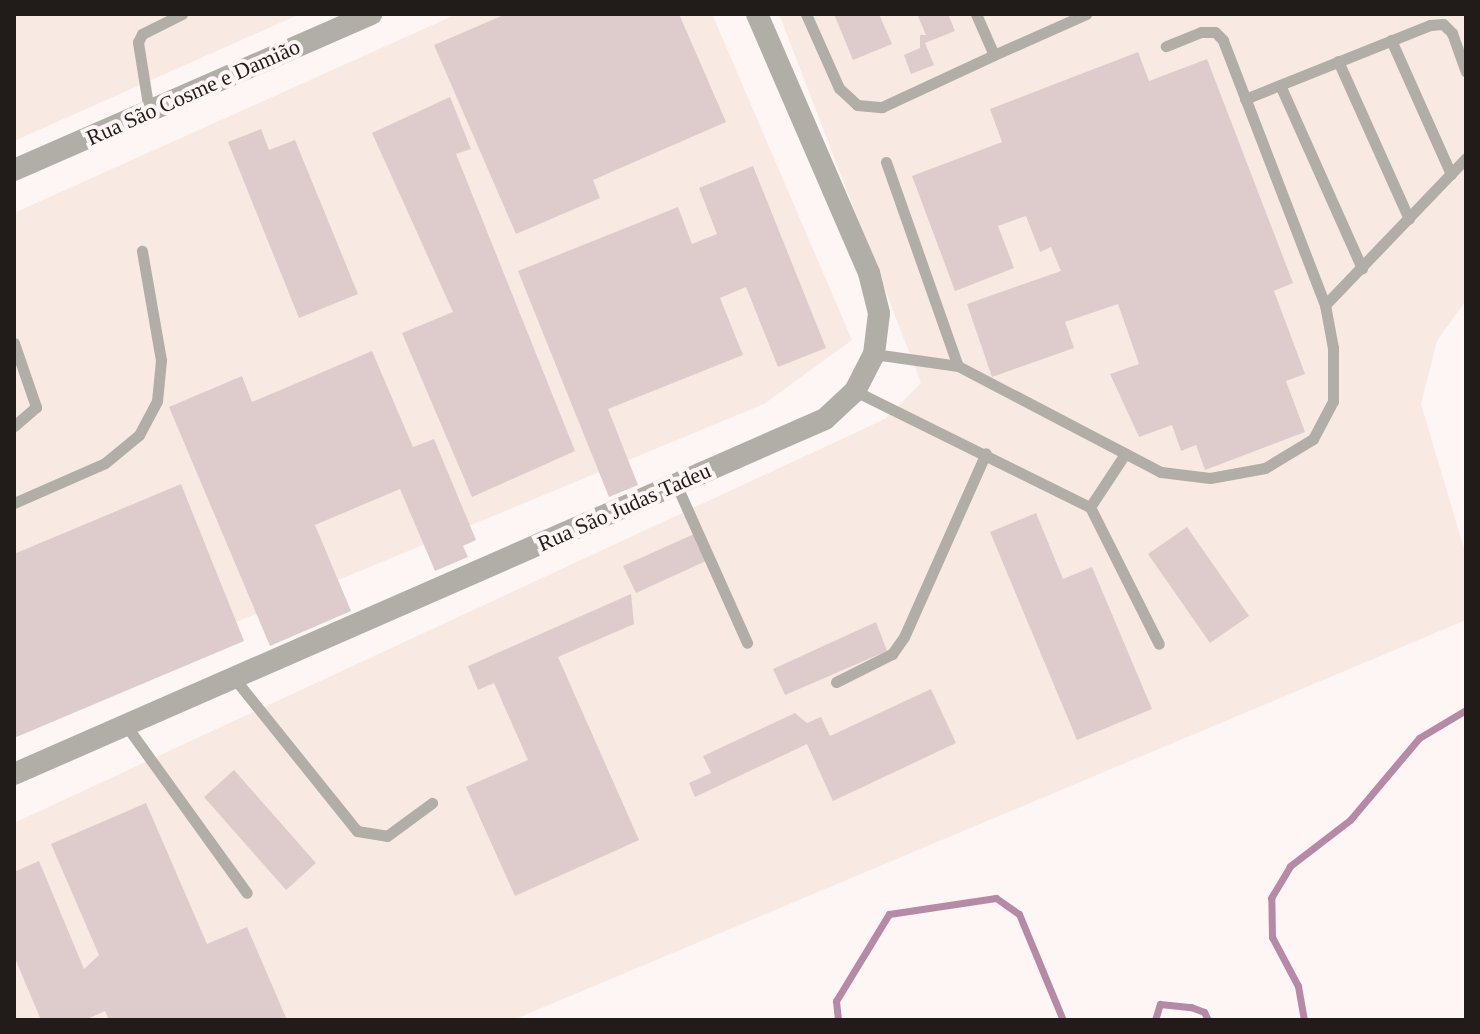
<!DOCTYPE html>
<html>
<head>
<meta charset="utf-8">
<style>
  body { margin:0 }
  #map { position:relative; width:1480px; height:1034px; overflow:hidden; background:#fdf6f4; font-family:Georgia,serif }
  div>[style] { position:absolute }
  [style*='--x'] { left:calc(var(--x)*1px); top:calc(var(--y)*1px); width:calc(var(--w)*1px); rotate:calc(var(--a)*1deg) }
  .built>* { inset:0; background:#f8e9e2 }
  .stream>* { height:7px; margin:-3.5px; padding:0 3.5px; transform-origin:3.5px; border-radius:3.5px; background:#b689a7 }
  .building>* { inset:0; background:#decccd }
  .lane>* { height:11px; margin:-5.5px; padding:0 5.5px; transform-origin:5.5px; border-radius:5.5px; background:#b1ada7 }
  .street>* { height:22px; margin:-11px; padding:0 11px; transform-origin:11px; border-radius:11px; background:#b1ada7 }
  span { translate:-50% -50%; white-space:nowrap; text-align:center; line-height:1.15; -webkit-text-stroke:8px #fdf6f4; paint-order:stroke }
  .street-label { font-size:22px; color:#211b19 }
  .frame { position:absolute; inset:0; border:16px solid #211b19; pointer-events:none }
</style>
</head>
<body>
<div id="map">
  <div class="built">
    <i style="clip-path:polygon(14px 14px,300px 14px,14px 141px)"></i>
    <i style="clip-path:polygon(457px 14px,712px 14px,852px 340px,764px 404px,14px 714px,14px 213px)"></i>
    <i style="clip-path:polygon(779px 14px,1466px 14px,1466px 300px,1437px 341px,1421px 404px,1466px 555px,1466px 620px,513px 1020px,14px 1020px,14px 823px,885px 419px,921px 383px)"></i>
  </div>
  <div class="stream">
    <i style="--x:838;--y:1020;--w:19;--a:-96"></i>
    <i style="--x:836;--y:1001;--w:102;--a:-58.7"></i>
    <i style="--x:889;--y:914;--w:108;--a:-8.5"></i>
    <i style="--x:996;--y:898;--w:28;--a:35"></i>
    <i style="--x:1019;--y:914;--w:115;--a:67.5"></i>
    <i style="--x:1155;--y:1020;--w:17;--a:-73"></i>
    <i style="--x:1160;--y:1004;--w:31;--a:6"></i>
    <i style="--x:1191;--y:1007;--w:14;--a:21"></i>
    <i style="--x:1204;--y:1012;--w:9;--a:63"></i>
    <i style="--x:1304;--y:1020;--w:35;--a:-100"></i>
    <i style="--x:1298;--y:986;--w:55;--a:-118"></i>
    <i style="--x:1272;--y:937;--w:39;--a:-91"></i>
    <i style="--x:1271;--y:898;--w:37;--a:-59"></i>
    <i style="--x:1290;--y:866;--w:76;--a:-37.5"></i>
    <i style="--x:1350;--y:820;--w:107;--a:-49.9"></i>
    <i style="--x:1419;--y:738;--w:55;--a:-30.8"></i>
  </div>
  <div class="building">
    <i style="clip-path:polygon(506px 14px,679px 14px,726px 122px,593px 180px,600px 198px,516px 234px,434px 45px)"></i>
    <i style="clip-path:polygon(834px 14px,879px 14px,892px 44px,853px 60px)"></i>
    <i style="clip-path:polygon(917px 14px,948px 14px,955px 31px,925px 43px,934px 65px,911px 74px,904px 55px,920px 48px,920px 35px,926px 35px)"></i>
    <i style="clip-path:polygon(1138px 52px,1149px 81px,1207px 59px,1293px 283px,1274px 291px,1305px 374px,1286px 381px,1305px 432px,1205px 470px,1196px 445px,1181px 451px,1172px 425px,1139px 437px,1110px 374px,1139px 364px,1118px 304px,1065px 322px,1074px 348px,992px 377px,967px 304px,1061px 271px,1051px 247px,1040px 252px,1026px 216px,998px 226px,1014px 268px,955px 291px,912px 176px,1002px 142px,990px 109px)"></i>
    <i style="clip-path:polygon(450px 97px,471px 149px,456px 154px,575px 451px,472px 497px,402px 333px,453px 312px,372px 133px)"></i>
    <i style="clip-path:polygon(261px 129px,269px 150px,295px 140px,358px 294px,299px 318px,228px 142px)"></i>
    <i style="clip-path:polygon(753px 166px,826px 348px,778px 367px,746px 287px,720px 298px,743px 355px,608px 409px,638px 485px,609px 497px,518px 271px,678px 207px,692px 244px,717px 234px,699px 188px)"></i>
    <i style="clip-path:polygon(372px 351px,413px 447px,434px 439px,476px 540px,463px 546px,468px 557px,435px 571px,400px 489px,315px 525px,351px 611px,270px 646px,169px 407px,242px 376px,252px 402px)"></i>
    <i style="clip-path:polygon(181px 484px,244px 641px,14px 738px,14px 554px)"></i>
    <i style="clip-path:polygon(1036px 513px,1063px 579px,1092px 567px,1152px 709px,1077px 740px,990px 532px)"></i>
    <i style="clip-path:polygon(1187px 527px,1249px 616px,1210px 643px,1148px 554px)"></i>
    <i style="clip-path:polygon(694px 534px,706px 561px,636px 593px,623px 566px)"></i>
    <i style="clip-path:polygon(631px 594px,634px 624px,558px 657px,639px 840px,515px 896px,466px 787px,528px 760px,494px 683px,478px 690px,468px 666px)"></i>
    <i style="clip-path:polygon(876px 622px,887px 651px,785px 695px,773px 669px)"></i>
    <i style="clip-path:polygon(931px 689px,956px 743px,833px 801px,807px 744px,695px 797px,689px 783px,711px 773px,703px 756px,795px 713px,807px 723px,821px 717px,830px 736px)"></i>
    <i style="clip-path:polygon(234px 770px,316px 863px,286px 890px,204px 797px)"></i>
    <i style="clip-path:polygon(146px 803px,207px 944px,247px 927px,287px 1020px,109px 1020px,105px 1011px,85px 1020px,41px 1020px,14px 956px,14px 872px,39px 861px,84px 969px,99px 955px,51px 844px)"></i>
  </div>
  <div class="lane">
    <i style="--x:806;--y:14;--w:81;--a:66"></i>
    <i style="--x:839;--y:88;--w:25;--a:43"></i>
    <i style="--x:857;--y:105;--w:25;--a:5"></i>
    <i style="--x:882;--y:107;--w:123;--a:-24.9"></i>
    <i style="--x:994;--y:55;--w:45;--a:-113.7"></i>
    <i style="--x:1391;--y:40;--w:147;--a:65.9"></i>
    <i style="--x:994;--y:55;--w:101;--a:-24"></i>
    <i style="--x:1338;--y:61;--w:173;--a:65.8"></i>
    <i style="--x:1280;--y:85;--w:201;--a:65.9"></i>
    <i style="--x:1245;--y:99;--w:199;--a:-21.8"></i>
    <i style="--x:1430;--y:25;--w:13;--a:-4"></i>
    <i style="--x:1443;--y:24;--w:13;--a:45"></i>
    <i style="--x:1452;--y:33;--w:41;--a:70.3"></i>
    <i style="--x:149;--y:111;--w:70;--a:-99.1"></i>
    <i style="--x:138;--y:42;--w:9;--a:-63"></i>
    <i style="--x:142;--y:34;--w:45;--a:-26.6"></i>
    <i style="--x:886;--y:162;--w:216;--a:70.6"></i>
    <i style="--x:1325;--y:305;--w:204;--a:-46.2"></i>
    <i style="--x:14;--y:343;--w:68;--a:71"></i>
    <i style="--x:36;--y:407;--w:29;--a:139"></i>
    <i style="--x:874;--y:354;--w:85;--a:8.1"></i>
    <i style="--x:958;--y:366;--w:229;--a:27.6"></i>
    <i style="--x:1161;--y:472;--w:49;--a:7"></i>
    <i style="--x:1210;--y:478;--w:56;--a:-10.3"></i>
    <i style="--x:1265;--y:468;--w:56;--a:-31.1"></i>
    <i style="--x:1313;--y:439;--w:43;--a:-62.2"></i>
    <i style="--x:1333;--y:401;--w:53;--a:-90"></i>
    <i style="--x:1333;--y:348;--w:44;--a:-100.5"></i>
    <i style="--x:1325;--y:305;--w:284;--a:-111.1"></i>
    <i style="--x:1223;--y:40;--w:11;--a:-135"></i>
    <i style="--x:1215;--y:32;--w:14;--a:180"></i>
    <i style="--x:1201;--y:32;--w:38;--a:158"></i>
    <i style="--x:855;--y:391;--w:262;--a:26.3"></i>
    <i style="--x:1090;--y:507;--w:64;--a:-56.6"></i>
    <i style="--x:676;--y:484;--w:174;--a:65.9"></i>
    <i style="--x:14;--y:503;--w:99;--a:-23.7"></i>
    <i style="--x:105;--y:463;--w:44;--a:-39.5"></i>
    <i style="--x:139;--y:435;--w:38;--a:-62"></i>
    <i style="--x:157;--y:401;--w:41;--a:-84.4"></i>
    <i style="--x:161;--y:360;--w:111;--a:-99.9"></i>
    <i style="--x:1090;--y:507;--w:153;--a:63.3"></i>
    <i style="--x:234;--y:678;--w:196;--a:51.2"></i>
    <i style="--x:357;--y:831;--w:30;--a:9"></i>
    <i style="--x:387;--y:836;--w:56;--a:-36.3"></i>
    <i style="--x:836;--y:682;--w:63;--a:-26.6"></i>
    <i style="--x:892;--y:654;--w:21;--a:-55"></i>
    <i style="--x:904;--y:637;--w:201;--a:-66"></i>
    <i style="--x:125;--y:724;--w:208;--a:54.2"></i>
  </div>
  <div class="street">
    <i style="--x:14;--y:170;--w:390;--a:-23.6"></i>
    <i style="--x:14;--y:774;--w:885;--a:-23.64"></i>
    <i style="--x:825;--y:419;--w:41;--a:-43"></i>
    <i style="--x:855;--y:391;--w:42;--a:-62.8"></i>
    <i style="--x:874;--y:354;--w:41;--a:-83"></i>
    <i style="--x:879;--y:313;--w:41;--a:-104"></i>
    <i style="--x:869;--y:273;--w:282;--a:-113.4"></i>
  </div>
  <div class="street-label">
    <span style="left:193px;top:92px;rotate:-24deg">Rua São Cosme e Damião</span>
    <span style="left:624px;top:507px;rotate:-24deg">Rua São Judas Tadeu</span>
  </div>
  <div class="frame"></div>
</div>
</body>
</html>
